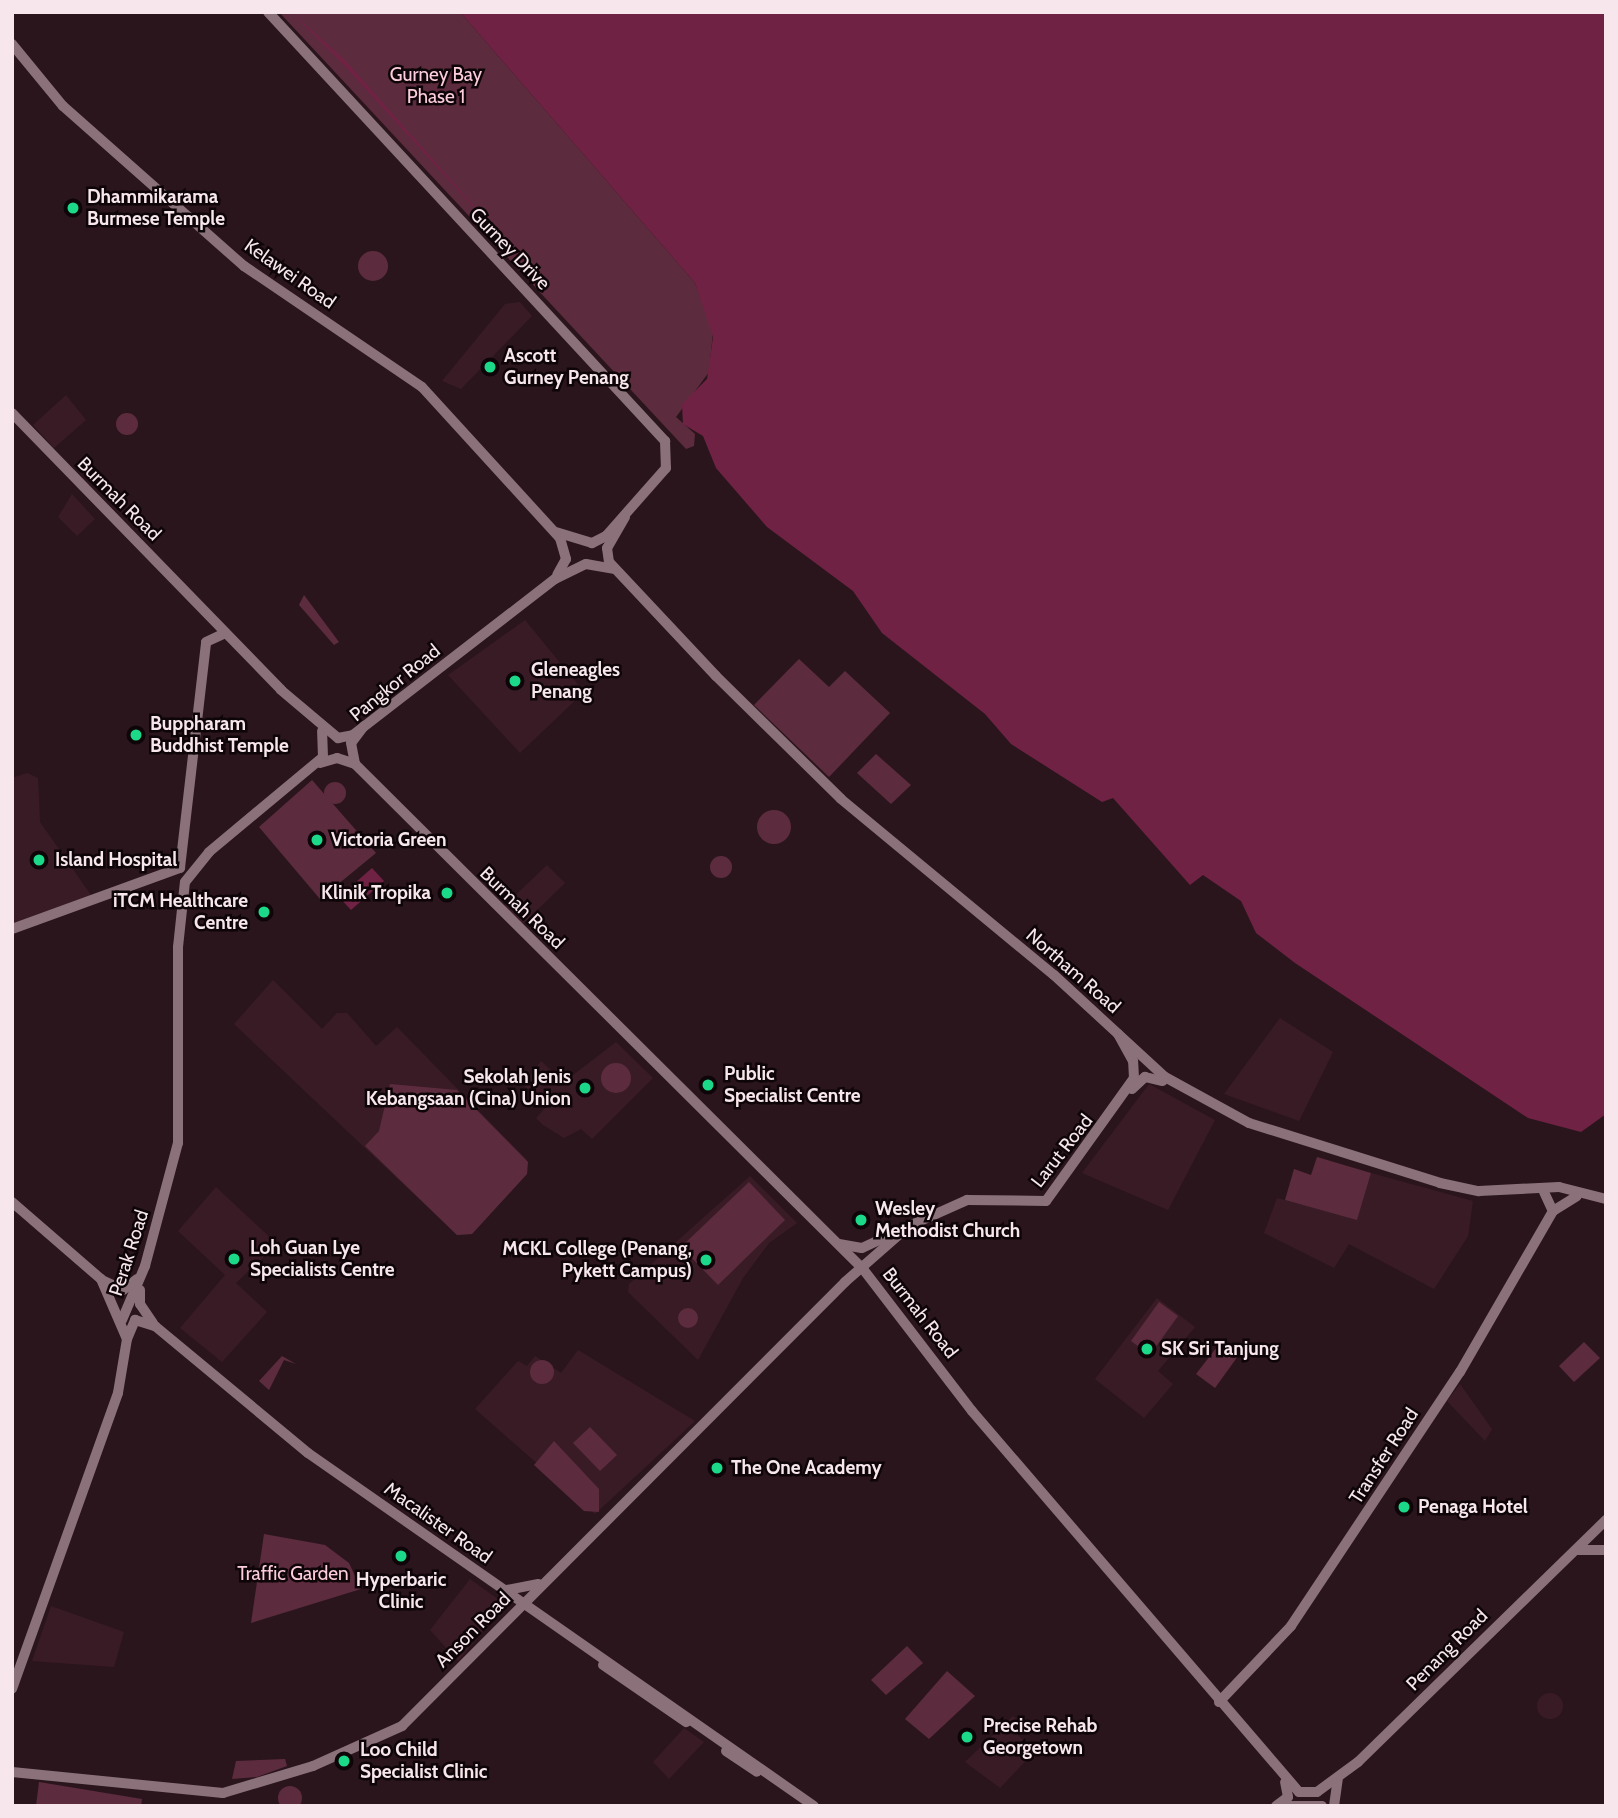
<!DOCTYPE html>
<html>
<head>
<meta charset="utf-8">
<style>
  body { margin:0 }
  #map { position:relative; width:1618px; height:1818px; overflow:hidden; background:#2b151d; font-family:Cabin,sans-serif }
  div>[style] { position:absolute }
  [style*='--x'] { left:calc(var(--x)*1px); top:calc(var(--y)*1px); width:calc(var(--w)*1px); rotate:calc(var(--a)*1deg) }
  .built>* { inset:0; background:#391b26 }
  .round { border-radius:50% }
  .green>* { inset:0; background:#5c2c3e }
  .water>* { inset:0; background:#702244 }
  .major>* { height:10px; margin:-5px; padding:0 5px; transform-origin:5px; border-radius:5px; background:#8b727a }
  .dots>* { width:19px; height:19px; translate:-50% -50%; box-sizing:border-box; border:4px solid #0d0507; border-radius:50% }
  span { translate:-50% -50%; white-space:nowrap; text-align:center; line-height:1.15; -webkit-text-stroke:5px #0d0507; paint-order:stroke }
  .park-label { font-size:19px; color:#fdcddc }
  .poi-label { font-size:19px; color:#f7e6eb; font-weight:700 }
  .left { translate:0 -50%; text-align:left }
  .right { translate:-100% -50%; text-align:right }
  .street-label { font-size:19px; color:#f7e6eb }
  .frame { position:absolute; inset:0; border:14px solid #f7e6eb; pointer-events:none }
</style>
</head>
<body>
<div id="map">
  <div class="built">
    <i style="clip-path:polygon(520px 302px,532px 316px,461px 389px,442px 381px,505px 304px)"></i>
    <i style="clip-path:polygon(66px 395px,86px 420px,54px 448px,33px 425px)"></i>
    <i style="clip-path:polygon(72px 494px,95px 519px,77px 536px,58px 517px)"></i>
    <i style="clip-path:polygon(525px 620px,584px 692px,520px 753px,448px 675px)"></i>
    <i style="clip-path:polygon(27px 773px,38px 778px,40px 822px,93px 898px,12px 926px,12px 778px)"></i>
    <i style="clip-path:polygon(547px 865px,565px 883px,523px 924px,504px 906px)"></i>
    <i style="clip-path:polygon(273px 980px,322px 1029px,337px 1013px,347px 1013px,376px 1046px,397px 1027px,526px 1159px,527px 1174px,472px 1234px,457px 1235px,234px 1024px)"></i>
    <i style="clip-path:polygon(1280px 1018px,1333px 1052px,1299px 1121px,1224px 1094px)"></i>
    <i style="clip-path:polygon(616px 1042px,653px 1078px,592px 1139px,581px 1129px,564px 1138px,543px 1125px,536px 1118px,546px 1107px,523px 1085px,541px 1061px,564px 1082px)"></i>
    <i style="clip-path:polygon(1149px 1084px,1215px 1120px,1168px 1210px,1082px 1173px)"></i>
    <i style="clip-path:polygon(1371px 1173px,1473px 1201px,1468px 1236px,1434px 1289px,1349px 1244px,1334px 1268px,1264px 1233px,1277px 1198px,1357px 1219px)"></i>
    <i style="clip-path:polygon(750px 1176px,797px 1223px,769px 1243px,743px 1278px,698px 1360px,628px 1292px,629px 1284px)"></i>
    <i style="clip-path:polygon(216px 1187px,277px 1244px,236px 1283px,267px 1312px,222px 1362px,180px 1328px,225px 1275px,178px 1231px)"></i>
    <i style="clip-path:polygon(1157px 1298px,1195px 1327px,1158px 1371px,1173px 1384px,1144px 1418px,1095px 1379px)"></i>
    <i style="clip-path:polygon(578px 1350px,695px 1421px,595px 1514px,475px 1409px,518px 1361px,527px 1366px,535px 1356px,561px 1373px)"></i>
    <i style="clip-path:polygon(1460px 1384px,1492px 1429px,1485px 1441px,1447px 1401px)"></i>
    <i style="clip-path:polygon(470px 1579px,506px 1605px,458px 1661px,430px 1630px)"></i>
    <i style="clip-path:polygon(51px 1606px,124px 1632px,114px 1667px,32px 1661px)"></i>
    <i class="round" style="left:1537px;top:1693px;width:26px;height:26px"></i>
    <i style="clip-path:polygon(1013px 1716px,1025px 1728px,1018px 1735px,1034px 1752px,1000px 1788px,965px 1762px)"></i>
    <i style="clip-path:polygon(684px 1728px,704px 1742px,669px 1779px,653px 1762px)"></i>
  </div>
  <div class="green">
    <i style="clip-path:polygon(279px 12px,460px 12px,695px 283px,713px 332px,709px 372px,676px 417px,695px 434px,694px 446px,686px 449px)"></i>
    <i class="round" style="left:358px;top:251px;width:30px;height:30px"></i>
    <i class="round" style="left:116px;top:413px;width:22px;height:22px"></i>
    <i style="clip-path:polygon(304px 595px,339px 642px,334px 645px,299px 605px)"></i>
    <i style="clip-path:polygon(799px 659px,829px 687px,845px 671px,890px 713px,829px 777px,754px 705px)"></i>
    <i style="clip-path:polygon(876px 754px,911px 785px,891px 804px,857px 773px)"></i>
    <i style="clip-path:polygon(312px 780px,376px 853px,320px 899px,259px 827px)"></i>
    <i class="round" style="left:324px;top:782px;width:22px;height:22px"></i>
    <i class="round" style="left:757px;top:810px;width:34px;height:34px"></i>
    <i class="round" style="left:710px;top:856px;width:22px;height:22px"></i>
    <i class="round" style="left:601px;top:1063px;width:30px;height:30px"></i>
    <i style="clip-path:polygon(390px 1084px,457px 1090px,528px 1162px,527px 1174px,472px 1234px,457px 1235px,365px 1146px,379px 1131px)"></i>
    <i style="clip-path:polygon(1317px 1157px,1371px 1173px,1357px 1220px,1285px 1200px,1294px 1169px,1311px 1175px)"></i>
    <i style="clip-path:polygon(749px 1182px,785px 1220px,718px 1285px,681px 1247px)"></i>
    <i style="clip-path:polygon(1159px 1302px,1178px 1316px,1150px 1355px,1131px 1341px)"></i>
    <i class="round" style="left:678px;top:1308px;width:20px;height:20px"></i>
    <i style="clip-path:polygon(1584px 1342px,1600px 1358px,1574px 1382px,1559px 1366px)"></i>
    <i style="clip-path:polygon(1220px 1343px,1238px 1356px,1215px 1388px,1196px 1374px)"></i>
    <i style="clip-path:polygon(282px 1356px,296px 1364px,284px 1360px,269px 1390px,259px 1381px)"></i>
    <i class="round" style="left:530px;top:1360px;width:24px;height:24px"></i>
    <i style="clip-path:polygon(590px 1427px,617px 1455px,600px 1471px,573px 1443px)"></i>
    <i style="clip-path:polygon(554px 1441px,599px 1489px,599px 1512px,584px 1511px,534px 1465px)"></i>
    <i style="clip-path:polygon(264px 1534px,325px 1545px,349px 1563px,361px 1589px,251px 1623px)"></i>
    <i style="clip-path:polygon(907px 1646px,923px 1663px,886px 1695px,871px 1680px)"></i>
    <i style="clip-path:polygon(947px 1671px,975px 1696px,929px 1739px,905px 1719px)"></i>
    <i style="clip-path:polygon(285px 1759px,287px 1766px,257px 1777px,232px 1779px,236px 1761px)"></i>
    <i style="clip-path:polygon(39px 1782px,142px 1799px,141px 1806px,36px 1806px)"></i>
    <i class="round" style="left:278px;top:1786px;width:24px;height:24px"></i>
  </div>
  <div class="water">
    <i style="clip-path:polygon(291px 12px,345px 60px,527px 266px,342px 63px)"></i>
    <i style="clip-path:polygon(460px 12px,1606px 12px,1606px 1114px,1581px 1132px,1528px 1118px,1295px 963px,1256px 933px,1241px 901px,1203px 875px,1190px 885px,1113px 798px,1102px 802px,1011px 744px,985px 714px,882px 633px,853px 591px,767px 527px,716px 468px,703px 436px,683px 424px,682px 404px,707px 379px,713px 337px,695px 283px)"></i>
    <i style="clip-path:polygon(372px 868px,384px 881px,351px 910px,339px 897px)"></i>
  </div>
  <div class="major">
    <i style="--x:268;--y:12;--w:585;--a:47.22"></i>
    <i style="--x:665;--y:441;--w:27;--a:88"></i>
    <i style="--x:666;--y:468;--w:91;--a:131.4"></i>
    <i style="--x:606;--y:536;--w:16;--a:153"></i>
    <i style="--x:592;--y:543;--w:37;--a:-163"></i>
    <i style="--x:12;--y:44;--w:80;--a:50.6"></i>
    <i style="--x:63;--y:106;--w:242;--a:41.5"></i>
    <i style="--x:244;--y:266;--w:215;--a:34.2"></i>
    <i style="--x:422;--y:387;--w:205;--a:47.6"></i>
    <i style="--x:560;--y:538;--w:22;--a:74"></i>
    <i style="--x:566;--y:559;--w:18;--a:119"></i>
    <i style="--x:12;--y:413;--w:386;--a:45.8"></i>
    <i style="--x:281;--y:690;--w:75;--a:40.1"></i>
    <i style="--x:338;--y:738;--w:15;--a:-11"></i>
    <i style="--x:353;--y:735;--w:255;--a:-37.7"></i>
    <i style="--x:555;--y:579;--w:34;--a:-26"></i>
    <i style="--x:586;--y:564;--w:28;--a:10"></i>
    <i style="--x:625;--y:517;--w:36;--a:120"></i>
    <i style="--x:607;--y:548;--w:14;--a:82"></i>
    <i style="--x:609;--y:562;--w:156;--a:46.8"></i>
    <i style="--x:716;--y:676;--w:175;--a:44.5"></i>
    <i style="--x:841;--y:799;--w:276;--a:39.6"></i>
    <i style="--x:1054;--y:975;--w:151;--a:42.6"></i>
    <i style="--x:1165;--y:1077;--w:96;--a:28.7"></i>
    <i style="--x:1249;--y:1123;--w:200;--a:17.4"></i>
    <i style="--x:1440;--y:1183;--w:40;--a:12"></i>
    <i style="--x:1479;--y:1191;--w:80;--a:-2.9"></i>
    <i style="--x:1559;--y:1187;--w:49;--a:14.3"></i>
    <i style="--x:364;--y:726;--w:21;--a:127"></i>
    <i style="--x:351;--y:743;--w:21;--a:79"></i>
    <i style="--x:355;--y:764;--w:716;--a:44.83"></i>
    <i style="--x:863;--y:1269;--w:179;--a:52.5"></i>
    <i style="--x:972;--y:1411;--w:502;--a:49.36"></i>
    <i style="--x:1299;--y:1792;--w:18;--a:0"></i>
    <i style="--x:1317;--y:1792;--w:51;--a:-36.2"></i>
    <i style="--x:1358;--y:1762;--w:347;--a:-44.3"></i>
    <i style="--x:320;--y:763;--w:18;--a:-16"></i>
    <i style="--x:337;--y:758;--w:19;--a:18"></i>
    <i style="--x:12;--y:929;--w:179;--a:-20"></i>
    <i style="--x:180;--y:868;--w:227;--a:-83.4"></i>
    <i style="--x:206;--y:642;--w:21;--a:-25"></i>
    <i style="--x:1132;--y:1089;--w:18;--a:-43"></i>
    <i style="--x:1145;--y:1077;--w:18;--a:13"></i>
    <i style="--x:1544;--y:1192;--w:21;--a:65"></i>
    <i style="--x:12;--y:1202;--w:118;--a:40.9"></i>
    <i style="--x:101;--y:1279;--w:65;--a:66.6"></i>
    <i style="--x:127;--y:1339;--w:55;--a:99.5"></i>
    <i style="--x:118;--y:1393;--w:314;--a:109.7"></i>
    <i style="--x:839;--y:1244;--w:23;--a:10"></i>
    <i style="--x:862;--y:1248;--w:38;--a:-25"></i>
    <i style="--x:104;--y:1281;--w:21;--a:25"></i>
    <i style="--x:123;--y:1290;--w:18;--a:-38"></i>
    <i style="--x:140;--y:1290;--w:14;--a:90"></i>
    <i style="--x:140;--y:1304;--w:23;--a:56"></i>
    <i style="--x:122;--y:1320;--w:59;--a:-66.9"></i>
    <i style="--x:145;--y:1266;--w:127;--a:-75"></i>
    <i style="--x:178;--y:1143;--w:196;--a:-90"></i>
    <i style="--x:178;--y:947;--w:65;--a:-83.9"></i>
    <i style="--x:185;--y:882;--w:38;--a:-51"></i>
    <i style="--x:209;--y:852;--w:148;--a:-39.8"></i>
    <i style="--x:323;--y:757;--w:26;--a:-92"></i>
    <i style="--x:127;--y:1339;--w:21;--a:-67"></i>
    <i style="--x:135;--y:1320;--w:21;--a:17"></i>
    <i style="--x:155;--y:1326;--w:199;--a:39.7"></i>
    <i style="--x:308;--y:1453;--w:617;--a:34.9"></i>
    <i style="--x:1576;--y:1550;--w:30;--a:0"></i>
    <i style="--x:507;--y:1590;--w:32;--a:-11"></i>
    <i style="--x:603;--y:1665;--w:101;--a:34.5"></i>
    <i style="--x:1219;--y:1702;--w:105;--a:-46.5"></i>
    <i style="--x:1291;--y:1626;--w:305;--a:-56.4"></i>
    <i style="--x:1460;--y:1372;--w:186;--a:-60"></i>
    <i style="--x:1553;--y:1211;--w:28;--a:-32"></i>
    <i style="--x:726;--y:1751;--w:37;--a:34"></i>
    <i style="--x:12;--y:1772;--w:212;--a:5.7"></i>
    <i style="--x:223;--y:1793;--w:94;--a:-16.7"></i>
    <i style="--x:313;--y:1766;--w:98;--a:-24.2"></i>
    <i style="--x:402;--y:1726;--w:627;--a:-45.06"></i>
    <i style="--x:845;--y:1282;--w:85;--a:-41.2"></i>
    <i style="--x:909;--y:1226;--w:64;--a:-24.1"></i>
    <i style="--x:967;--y:1200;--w:79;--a:0.7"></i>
    <i style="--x:1046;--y:1201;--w:151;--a:-54.4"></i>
    <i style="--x:1134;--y:1078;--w:17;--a:-93"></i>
    <i style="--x:1133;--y:1061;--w:31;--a:-119"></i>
    <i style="--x:1276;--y:1806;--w:15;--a:-37"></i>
    <i style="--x:1288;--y:1797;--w:15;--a:-101"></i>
    <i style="--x:1290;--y:1806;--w:32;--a:0"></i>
    <i style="--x:1334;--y:1806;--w:27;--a:-82"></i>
  </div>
  <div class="dots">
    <i style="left:73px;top:208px;background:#1bd988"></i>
    <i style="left:490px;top:367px;background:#1bd988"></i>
    <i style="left:515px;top:681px;background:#1bd988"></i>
    <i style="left:136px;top:735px;background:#1bd988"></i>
    <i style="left:317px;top:840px;background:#1bd988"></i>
    <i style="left:39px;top:860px;background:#1bd988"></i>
    <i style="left:447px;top:893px;background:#1bd988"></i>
    <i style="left:264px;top:912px;background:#1bd988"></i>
    <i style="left:708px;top:1085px;background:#1bd988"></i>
    <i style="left:585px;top:1088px;background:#1bd988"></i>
    <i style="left:861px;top:1220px;background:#1bd988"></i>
    <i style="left:234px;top:1259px;background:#1bd988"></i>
    <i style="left:706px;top:1260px;background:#1bd988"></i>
    <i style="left:1147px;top:1349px;background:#1bd988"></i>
    <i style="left:717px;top:1468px;background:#1bd988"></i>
    <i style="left:1404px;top:1507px;background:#1bd988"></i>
    <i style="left:401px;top:1556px;background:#1bd988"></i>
    <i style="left:967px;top:1737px;background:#1bd988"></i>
    <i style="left:344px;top:1761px;background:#1bd988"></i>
  </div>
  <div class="park-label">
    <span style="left:436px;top:86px">Gurney Bay<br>Phase 1</span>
    <span style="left:293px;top:1574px">Traffic Garden</span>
  </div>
  <div class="poi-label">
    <span class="left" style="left:87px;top:208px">Dhammikarama<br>Burmese Temple</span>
    <span class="left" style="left:504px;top:367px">Ascott<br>Gurney Penang</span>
    <span class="left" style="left:531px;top:681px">Gleneagles<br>Penang</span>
    <span class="left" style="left:150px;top:735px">Buppharam<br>Buddhist Temple</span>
    <span class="left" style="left:331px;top:840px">Victoria Green</span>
    <span class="left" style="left:55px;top:860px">Island Hospital</span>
    <span class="right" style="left:431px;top:893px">Klinik Tropika</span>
    <span class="right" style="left:248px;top:912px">iTCM Healthcare<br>Centre</span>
    <span class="left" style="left:724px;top:1085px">Public<br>Specialist Centre</span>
    <span class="right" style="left:571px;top:1088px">Sekolah Jenis<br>Kebangsaan (Cina) Union</span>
    <span class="left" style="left:875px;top:1220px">Wesley<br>Methodist Church</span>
    <span class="left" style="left:250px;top:1259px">Loh Guan Lye<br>Specialists Centre</span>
    <span class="right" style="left:692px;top:1260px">MCKL College (Penang,<br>Pykett Campus)</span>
    <span class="left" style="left:1161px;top:1349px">SK Sri Tanjung</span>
    <span class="left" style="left:731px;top:1468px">The One Academy</span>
    <span class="left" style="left:1418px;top:1507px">Penaga Hotel</span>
    <span style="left:401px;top:1591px">Hyperbaric<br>Clinic</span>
    <span class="left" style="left:983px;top:1737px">Precise Rehab<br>Georgetown</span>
    <span class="left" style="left:360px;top:1761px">Loo Child<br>Specialist Clinic</span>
  </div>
  <div class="street-label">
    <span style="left:510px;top:249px;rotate:46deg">Gurney Drive</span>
    <span style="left:290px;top:274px;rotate:35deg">Kelawei Road</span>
    <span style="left:119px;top:499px;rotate:45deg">Burmah Road</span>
    <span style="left:395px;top:683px;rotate:-39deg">Pangkor Road</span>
    <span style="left:522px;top:908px;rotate:44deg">Burmah Road</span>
    <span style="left:1073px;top:971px;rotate:41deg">Northam Road</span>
    <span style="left:1062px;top:1151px;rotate:-52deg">Larut Road</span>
    <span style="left:129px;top:1253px;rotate:-72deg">Perak Road</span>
    <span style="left:920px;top:1313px;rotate:52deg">Burmah Road</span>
    <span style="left:1384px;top:1456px;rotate:-57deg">Transfer Road</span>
    <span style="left:438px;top:1523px;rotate:35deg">Macalister Road</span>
    <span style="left:473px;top:1630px;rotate:-45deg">Anson Road</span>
    <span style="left:1447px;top:1650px;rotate:-45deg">Penang Road</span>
  </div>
  <div class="frame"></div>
</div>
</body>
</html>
